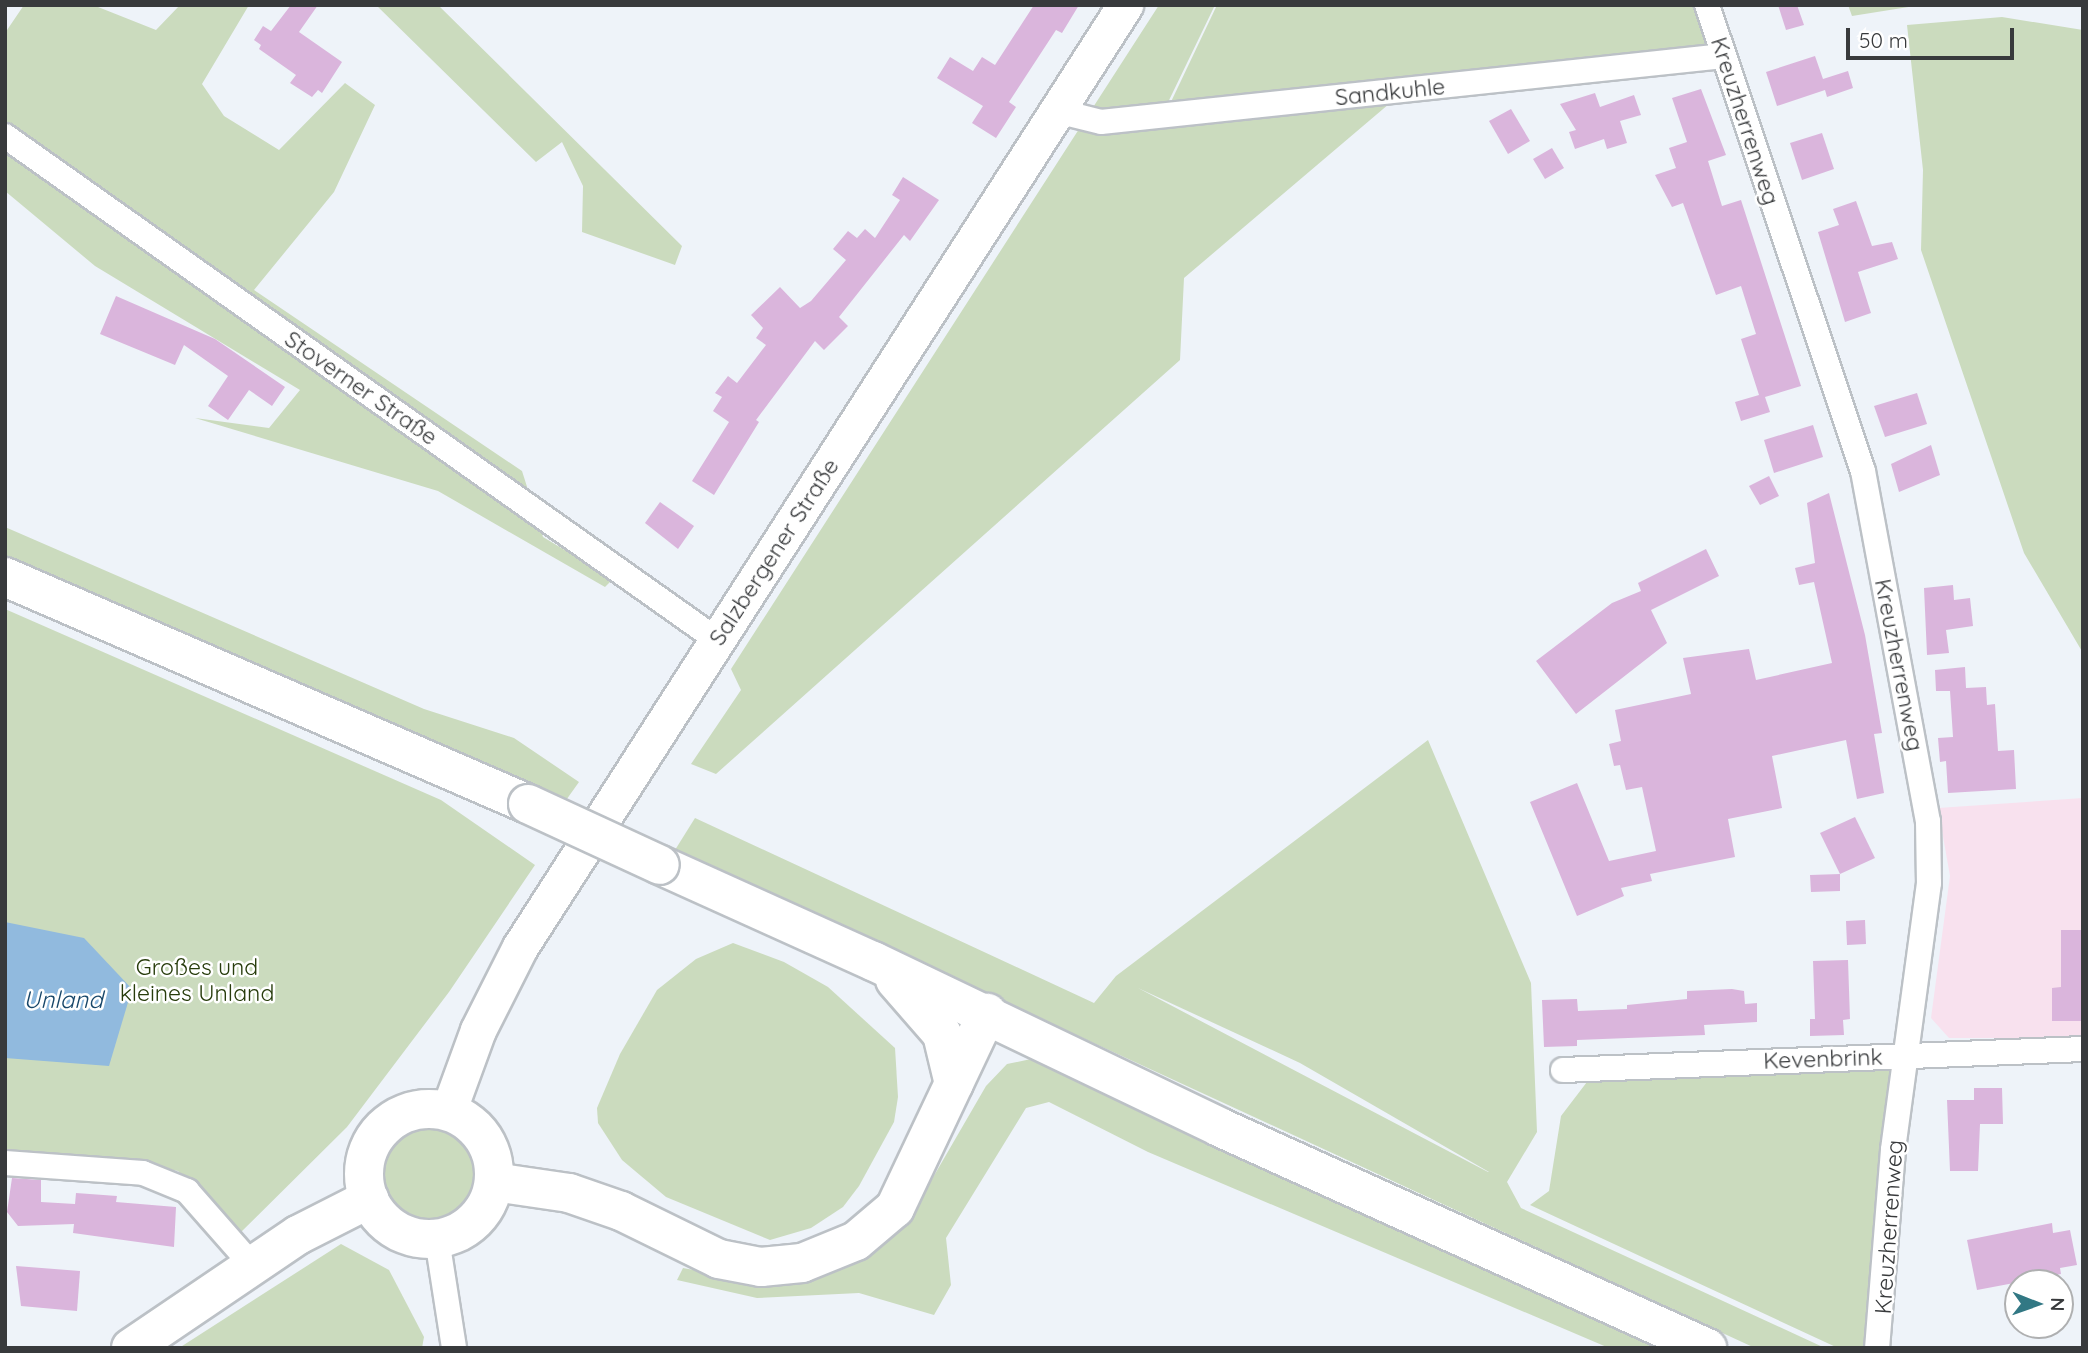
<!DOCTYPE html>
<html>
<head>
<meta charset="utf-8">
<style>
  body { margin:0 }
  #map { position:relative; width:2088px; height:1353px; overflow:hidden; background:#eef3f9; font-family:Quicksand,sans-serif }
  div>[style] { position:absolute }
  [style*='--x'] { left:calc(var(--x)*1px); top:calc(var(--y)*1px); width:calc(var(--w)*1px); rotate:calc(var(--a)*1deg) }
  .education>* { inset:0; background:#f8e1ee }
  .green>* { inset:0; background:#cbdbbe }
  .round { border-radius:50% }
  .water>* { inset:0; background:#91bade }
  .building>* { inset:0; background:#dab5dc }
  .roads { filter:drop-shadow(2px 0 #bcc1c6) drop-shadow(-2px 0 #bcc1c6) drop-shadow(0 2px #bcc1c6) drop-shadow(0 -2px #bcc1c6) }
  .minor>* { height:24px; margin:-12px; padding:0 12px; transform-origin:12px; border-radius:12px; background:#fff }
  .secondary>* { height:35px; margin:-17.5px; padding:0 17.5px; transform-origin:17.5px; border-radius:17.5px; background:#fff }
  .primary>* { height:38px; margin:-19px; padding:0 19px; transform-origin:19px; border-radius:19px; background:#fff }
  .primary>.ring { margin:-19px; padding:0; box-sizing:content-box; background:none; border:38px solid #fff; border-radius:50% }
  .trunk>* { height:38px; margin:-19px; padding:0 19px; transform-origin:19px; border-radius:19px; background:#fff }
  .bridges { filter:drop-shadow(2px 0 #bcc1c6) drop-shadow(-2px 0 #bcc1c6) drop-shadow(0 2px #bcc1c6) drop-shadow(0 -2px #bcc1c6) }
  .trunk-bridge>* { height:38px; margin:-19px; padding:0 19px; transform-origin:19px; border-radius:19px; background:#fff }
  span { translate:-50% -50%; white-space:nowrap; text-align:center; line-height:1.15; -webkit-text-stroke:5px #fff; paint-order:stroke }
  .street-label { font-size:23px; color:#383a3c }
  .park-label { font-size:23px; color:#273c0b }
  .water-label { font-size:24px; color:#174669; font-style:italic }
  .frame { position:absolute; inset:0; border:7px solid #383a3c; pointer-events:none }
  .north { position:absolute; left:2004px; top:1269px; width:70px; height:70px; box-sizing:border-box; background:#fff; border:2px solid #afb0b1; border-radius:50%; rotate:91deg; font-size:19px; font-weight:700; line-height:28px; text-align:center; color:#383a3c }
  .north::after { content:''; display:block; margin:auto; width:24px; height:32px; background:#327884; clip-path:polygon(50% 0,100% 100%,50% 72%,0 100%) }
  .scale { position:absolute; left:1846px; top:28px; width:168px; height:32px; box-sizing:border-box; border:4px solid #383a3c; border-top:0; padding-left:9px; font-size:21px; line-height:24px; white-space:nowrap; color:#383a3c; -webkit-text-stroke:5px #fff; paint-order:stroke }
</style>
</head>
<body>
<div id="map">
  <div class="education">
    <i style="clip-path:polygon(2083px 798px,2083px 1038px,1949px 1038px,1931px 1018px,1950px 876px,1938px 808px)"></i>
  </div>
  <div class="green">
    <i style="clip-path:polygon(24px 5px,93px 5px,156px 30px,180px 5px,249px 5px,202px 84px,224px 116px,279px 150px,345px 83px,375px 105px,334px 192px,254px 290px,522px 471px,543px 537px,613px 579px,605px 587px,438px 491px,195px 418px,269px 428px,300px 390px,95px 266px,5px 191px,5px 33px)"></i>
    <i style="clip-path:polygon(376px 5px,438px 5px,682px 246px,675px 265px,582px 232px,583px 186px,562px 142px,536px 162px)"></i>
    <i style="clip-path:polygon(1159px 5px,1215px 5px,1159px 121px,1396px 98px,1184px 278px,1180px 360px,716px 774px,691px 764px,741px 690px,731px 669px)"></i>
    <i style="clip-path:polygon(1217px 5px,1700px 5px,1713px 45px,1169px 106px)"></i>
    <i style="clip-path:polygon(1848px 5px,1921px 5px,1852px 16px)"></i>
    <i style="clip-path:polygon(2002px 17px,2083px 30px,2083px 653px,2024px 553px,1921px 250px,1923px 170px,1907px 25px)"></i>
    <i style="clip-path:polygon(5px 527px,424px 709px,514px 738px,579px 782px,564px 803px,5px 566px)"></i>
    <i style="clip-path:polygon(5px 609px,441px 800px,535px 865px,449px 992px,347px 1127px,240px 1233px,178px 1171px,123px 1160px,5px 1150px)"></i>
    <i style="clip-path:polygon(evenodd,1428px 740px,1531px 983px,1537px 1132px,1507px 1182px,1521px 1208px,1825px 1348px,1755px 1348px,675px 850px,695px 818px,1094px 1003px,1116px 976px,1428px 740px,1138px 988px,1300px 1063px,1489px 1172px,1488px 1172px,1138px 988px)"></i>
    <i style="clip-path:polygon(733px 943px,784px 962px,828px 987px,895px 1048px,898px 1097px,894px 1122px,859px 1186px,843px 1207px,811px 1228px,770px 1240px,666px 1197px,622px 1160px,598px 1123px,597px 1108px,620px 1054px,657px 990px,696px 959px)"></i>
    <i style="clip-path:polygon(1031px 1059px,1060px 1064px,1664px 1348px,1609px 1348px,1148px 1152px,1049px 1102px,1026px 1108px,946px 1238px,951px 1285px,934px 1315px,859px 1293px,757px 1298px,677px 1280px,683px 1268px,758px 1282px,917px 1205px,986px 1086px,1007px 1064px)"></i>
    <i style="clip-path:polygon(1893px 1063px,1869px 1348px,1838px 1348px,1530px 1205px,1549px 1191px,1561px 1116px,1590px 1078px)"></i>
    <i class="round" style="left:378px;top:1124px;width:102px;height:102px"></i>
    <i style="clip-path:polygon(341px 1244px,389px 1270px,424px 1337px,422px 1348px,179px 1348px)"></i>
  </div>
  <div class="water">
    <i style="clip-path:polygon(5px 922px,84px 938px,132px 989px,109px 1066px,5px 1058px)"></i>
  </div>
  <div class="building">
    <i style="clip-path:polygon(291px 5px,318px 5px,299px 32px,342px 62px,322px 93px,318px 90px,312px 97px,290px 83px,296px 75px,259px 49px,261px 45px,254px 40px,263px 26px,271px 31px)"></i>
    <i style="clip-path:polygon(1034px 5px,1079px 5px,1062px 33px,1056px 30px,1009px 102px,1016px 107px,996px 138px,972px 123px,983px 106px,937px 78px,950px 57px,973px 71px,982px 57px,995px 65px)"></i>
    <i style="clip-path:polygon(1778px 5px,1797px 5px,1804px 25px,1786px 30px)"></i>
    <i style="clip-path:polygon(1815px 56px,1823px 79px,1848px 71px,1853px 88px,1827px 97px,1825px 90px,1777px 106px,1766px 72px)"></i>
    <i style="clip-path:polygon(1701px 89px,1726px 155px,1708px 161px,1722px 206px,1741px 200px,1801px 386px,1765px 397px,1770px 412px,1741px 421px,1735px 402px,1759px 395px,1741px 339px,1756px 334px,1741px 286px,1716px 295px,1683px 203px,1672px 207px,1655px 175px,1676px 168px,1669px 148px,1687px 142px,1672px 98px)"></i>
    <i style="clip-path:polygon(1595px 93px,1600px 107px,1634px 95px,1641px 115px,1620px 121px,1627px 143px,1607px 149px,1604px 139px,1575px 149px,1569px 132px,1576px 130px,1560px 104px)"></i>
    <i style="clip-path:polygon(1511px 109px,1530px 141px,1508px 154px,1489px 121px)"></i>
    <i style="clip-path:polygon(1822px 133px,1834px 169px,1802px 180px,1790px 143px)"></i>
    <i style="clip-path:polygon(1552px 148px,1564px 168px,1545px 179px,1533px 159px)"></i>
    <i style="clip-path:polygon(903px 177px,939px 200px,910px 241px,904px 235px,839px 317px,848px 326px,824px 350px,815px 341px,756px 420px,759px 422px,714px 495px,692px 481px,729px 422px,713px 411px,722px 397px,715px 393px,728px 376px,737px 383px,766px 345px,756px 338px,763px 328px,751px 315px,780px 287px,800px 308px,811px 301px,846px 260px,833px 249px,848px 231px,857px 238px,865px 229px,875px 238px,900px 200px,892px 195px)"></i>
    <i style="clip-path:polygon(1856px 201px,1872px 246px,1892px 242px,1898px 259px,1858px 272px,1871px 313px,1845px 322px,1818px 232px,1839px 225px,1833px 209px)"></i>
    <i style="clip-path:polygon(116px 296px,215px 339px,285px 387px,272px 406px,249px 390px,228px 420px,208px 406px,228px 376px,184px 345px,175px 365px,100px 334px)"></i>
    <i style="clip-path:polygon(1917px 393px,1927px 424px,1885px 437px,1874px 406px)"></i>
    <i style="clip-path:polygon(1813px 425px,1823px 457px,1774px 473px,1764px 440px)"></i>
    <i style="clip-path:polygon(1931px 445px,1940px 475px,1899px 492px,1891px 464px)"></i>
    <i style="clip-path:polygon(1769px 476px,1779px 496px,1760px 505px,1749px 486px)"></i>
    <i style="clip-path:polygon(1829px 493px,1865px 635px,1882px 733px,1874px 734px,1884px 793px,1857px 799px,1846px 740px,1772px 756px,1782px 808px,1728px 819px,1735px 857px,1650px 874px,1652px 881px,1621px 888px,1624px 896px,1577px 916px,1530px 802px,1577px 783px,1609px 861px,1656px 851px,1642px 787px,1626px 790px,1620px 765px,1614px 766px,1609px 744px,1621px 741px,1615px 710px,1691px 694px,1683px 658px,1749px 649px,1756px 680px,1832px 663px,1814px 582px,1799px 585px,1795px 568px,1815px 563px,1807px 503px)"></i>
    <i style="clip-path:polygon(660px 502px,694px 526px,678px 549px,645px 523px)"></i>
    <i style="clip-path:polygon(1706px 549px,1719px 576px,1651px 610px,1667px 643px,1576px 714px,1536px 661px,1612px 603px,1641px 591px,1638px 583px)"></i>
    <i style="clip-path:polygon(1953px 585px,1954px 600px,1970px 598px,1973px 626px,1946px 630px,1949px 653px,1927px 655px,1924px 588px)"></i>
    <i style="clip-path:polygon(1965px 667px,1966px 688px,1986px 687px,1987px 705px,1995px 704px,1998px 751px,2014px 750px,2016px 789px,1948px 793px,1946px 761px,1940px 762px,1938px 738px,1953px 737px,1950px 691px,1936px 691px,1935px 670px)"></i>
    <i style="clip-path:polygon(1855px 817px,1875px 858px,1840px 874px,1820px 833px)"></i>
    <i style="clip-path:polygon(1840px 874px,1840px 891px,1811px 892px,1810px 875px)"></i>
    <i style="clip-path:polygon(1865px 920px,1866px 944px,1847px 945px,1846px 921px)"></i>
    <i style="clip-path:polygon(2061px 930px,2083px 930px,2083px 1021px,2052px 1021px,2052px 988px,2061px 987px)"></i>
    <i style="clip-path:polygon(1848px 960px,1850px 1019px,1843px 1020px,1844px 1035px,1810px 1036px,1810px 1019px,1815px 1019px,1813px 961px)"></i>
    <i style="clip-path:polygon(1732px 989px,1744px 991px,1745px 1004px,1757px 1003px,1757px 1022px,1704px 1025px,1705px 1035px,1577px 1040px,1577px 1046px,1544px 1047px,1542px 1000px,1577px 999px,1578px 1011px,1627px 1009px,1627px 1005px,1687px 999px,1687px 991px)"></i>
    <i style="clip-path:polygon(1974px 1088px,2002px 1088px,2003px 1124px,1980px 1124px,1978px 1171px,1950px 1171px,1947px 1100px,1974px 1100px)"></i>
    <i style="clip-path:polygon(12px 1178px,41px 1180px,41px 1202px,75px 1204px,76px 1193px,117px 1196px,116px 1202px,176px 1207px,174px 1247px,73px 1233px,74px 1224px,18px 1226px,7px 1212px)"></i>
    <i style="clip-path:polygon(2052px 1223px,2053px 1233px,2070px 1230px,2077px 1265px,2060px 1268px,2061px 1274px,1977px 1290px,1967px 1240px)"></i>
    <i style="clip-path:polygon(16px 1266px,80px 1271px,77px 1311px,21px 1306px)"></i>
  </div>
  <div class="roads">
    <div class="minor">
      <i style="--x:1707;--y:5;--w:491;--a:71.5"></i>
      <i style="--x:1863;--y:471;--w:356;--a:79.5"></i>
      <i style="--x:1928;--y:821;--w:62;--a:89.1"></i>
      <i style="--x:1929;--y:883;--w:269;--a:97.7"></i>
      <i style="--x:1893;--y:1150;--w:199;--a:94.6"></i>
      <i style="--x:1057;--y:111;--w:45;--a:14"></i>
      <i style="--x:1101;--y:122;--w:626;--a:-6.05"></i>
      <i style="--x:5;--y:136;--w:872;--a:35.29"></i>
      <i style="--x:1563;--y:1070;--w:520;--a:-2.31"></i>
      <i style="--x:5;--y:1163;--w:138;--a:4.1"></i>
      <i style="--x:143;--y:1173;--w:48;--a:22.2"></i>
      <i style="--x:187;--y:1191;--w:100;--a:48.7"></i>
      <i style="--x:437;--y:1239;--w:110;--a:81.1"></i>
    </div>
    <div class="secondary">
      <i style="--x:448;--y:1112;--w:87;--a:-69.9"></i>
      <i style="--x:478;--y:1030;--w:93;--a:-63.2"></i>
      <i style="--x:520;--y:947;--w:1120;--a:-57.29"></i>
    </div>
    <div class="primary">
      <i style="--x:873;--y:961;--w:384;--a:25.6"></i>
      <i style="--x:1219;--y:1127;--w:536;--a:24.36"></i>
      <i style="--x:895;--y:980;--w:72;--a:49"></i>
      <i style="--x:942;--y:1034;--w:51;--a:76.5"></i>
      <i class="ring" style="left:364px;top:1109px;width:92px;height:92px"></i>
      <i style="--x:494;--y:1182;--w:76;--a:8.3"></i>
      <i style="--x:569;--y:1193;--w:55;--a:19.1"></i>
      <i style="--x:621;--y:1211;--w:109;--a:26.1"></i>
      <i style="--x:719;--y:1259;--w:43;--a:10.8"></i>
      <i style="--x:761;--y:1267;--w:41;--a:-5.6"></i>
      <i style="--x:802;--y:1263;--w:58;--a:-22.2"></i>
      <i style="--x:856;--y:1241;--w:51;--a:-40.2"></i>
      <i style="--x:895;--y:1208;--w:216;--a:-64.7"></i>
      <i style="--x:131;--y:1348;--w:202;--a:-34.1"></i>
      <i style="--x:298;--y:1235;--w:80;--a:-26.9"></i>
    </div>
    <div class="trunk">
      <i style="--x:5;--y:577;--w:570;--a:23.46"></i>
      <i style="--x:660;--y:865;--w:234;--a:24.3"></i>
    </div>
  </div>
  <div class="bridges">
    <div class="trunk-bridge">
      <i style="--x:528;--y:804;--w:145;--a:24.8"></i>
    </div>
  </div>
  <div class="street-label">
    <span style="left:1390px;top:92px;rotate:-6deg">Sandkuhle</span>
    <span style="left:1745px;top:121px;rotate:72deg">Kreuzherrenweg</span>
    <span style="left:361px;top:388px;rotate:35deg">Stoverner Straße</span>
    <span style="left:774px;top:552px;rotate:-57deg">Salzbergener Straße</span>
    <span style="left:1899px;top:665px;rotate:79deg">Kreuzherrenweg</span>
    <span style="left:1823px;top:1059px;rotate:-2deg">Kevenbrink</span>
    <span style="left:1889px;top:1227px;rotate:-86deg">Kreuzherrenweg</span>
  </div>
  <div class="park-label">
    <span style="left:197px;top:980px">Großes und<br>kleines Unland</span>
  </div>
  <div class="water-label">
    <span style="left:63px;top:1000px">Unland</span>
  </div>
  <div class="frame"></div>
  <div class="north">N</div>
  <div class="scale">50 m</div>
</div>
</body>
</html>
